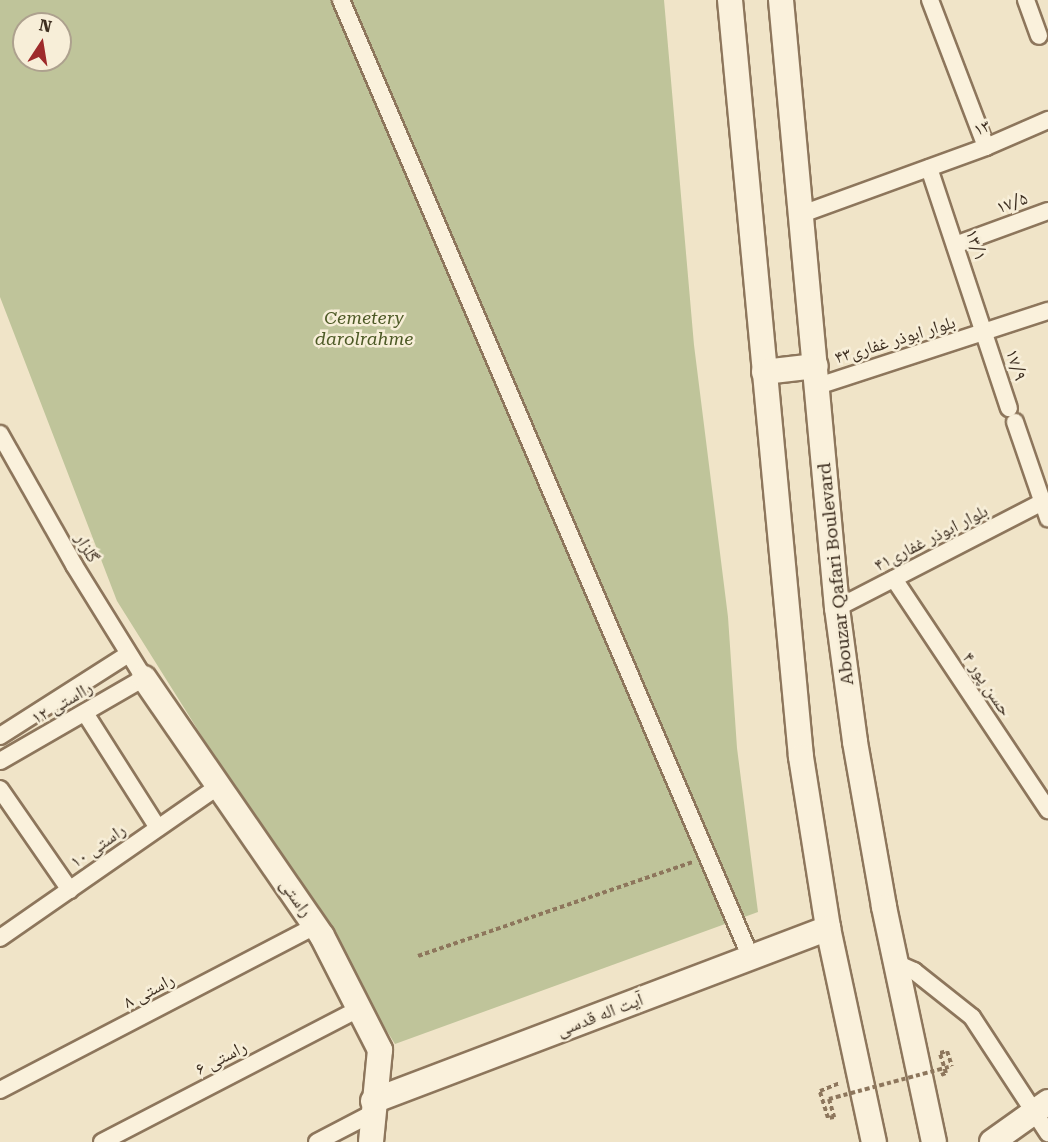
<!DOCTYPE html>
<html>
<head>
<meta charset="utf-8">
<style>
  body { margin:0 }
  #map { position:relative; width:1048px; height:1142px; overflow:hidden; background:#f0e4c8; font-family:"Roboto Serif","Noto Naskh Arabic",serif }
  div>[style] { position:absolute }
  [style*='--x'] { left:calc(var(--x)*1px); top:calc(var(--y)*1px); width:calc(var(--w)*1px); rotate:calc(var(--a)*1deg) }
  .cemetery>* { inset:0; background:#bfc49a }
  .path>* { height:4px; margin-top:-2px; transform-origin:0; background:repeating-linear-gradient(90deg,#8d765c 0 4.5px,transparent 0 7.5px) }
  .roads { filter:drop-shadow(2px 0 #8d765c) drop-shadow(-2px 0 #8d765c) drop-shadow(0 2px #8d765c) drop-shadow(0 -2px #8d765c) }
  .street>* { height:16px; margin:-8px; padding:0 8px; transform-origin:8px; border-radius:8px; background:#faf1dc }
  .secondary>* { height:24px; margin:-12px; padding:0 12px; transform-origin:12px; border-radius:12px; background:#faf1dc }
  .path-bridge>* { height:4px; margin-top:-2px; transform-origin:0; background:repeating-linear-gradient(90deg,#8d765c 0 4.5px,transparent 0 7.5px) }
  span { translate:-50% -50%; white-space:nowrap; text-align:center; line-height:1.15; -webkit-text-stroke:5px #f7eed8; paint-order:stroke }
  .street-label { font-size:18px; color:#3d2e20 }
  .park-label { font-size:18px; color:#4d5a26; font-style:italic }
  .north { position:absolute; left:12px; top:12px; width:60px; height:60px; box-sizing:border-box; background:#f7eed8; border:2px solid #ada18e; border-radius:50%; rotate:12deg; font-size:16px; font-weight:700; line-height:24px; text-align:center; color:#3d2e20 }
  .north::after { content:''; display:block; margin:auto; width:21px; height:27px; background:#9e2a2b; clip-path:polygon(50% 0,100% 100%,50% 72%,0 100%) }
</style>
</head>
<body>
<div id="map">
  <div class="cemetery">
    <i style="clip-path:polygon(evenodd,0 0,664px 0,694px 345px,728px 617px,737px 748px,758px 912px,395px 1044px,117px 601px,0 297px,0 0,24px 24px,60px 24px,60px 60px,24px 60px,24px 24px)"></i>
  </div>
  <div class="path">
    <i style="--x:418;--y:956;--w:290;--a:-18.9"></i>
    <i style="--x:941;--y:1075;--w:5;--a:-22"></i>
    <i style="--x:946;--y:1073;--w:21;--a:-107"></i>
    <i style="--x:940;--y:1053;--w:7;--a:-16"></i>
    <i style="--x:947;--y:1051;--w:16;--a:72"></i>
    <i style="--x:829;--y:1099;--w:19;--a:74"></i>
    <i style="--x:834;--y:1117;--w:6;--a:171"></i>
    <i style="--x:828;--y:1118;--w:28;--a:-107"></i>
    <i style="--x:820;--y:1091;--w:22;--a:-22"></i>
  </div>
  <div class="roads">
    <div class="street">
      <i style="--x:341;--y:0;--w:1042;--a:66.83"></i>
      <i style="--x:930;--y:0;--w:157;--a:69.1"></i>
      <i style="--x:1026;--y:0;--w:38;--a:70"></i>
      <i style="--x:929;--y:168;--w:253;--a:71.6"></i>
      <i style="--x:802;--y:214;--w:196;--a:-20"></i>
      <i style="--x:986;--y:147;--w:68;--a:-23.5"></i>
      <i style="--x:955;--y:245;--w:99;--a:-20.1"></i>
      <i style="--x:818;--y:386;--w:242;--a:-18.1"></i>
      <i style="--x:1015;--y:422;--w:102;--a:71"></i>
      <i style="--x:0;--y:434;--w:150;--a:60.5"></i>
      <i style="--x:74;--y:565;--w:133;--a:58.2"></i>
      <i style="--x:144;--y:678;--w:166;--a:150"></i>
      <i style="--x:894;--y:579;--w:278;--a:56.3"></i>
      <i style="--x:837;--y:608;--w:231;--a:-27.3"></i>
      <i style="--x:85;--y:713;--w:136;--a:57.6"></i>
      <i style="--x:0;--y:736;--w:151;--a:-32.5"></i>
      <i style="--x:0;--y:789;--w:123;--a:55.3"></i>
      <i style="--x:0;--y:938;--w:267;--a:-34.8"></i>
      <i style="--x:896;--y:963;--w:20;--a:24"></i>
      <i style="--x:914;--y:971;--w:74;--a:38.4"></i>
      <i style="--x:972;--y:1017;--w:139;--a:56.8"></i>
      <i style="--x:0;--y:1090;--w:355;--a:-27.5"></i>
      <i style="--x:102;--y:1142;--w:289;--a:-27.4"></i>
      <i style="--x:317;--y:1142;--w:61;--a:-27.4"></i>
    </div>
    <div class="secondary">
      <i style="--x:730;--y:0;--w:760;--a:84.64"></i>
      <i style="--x:801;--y:757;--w:173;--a:81"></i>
      <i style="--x:828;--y:928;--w:219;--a:77.9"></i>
      <i style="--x:781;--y:0;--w:611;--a:84.74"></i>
      <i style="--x:837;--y:608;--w:135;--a:82.3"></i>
      <i style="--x:855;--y:742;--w:168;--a:80"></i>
      <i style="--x:884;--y:907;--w:240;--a:78"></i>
      <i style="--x:764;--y:372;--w:52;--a:-6.6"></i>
      <i style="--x:144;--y:678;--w:313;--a:55.4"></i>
      <i style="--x:322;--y:936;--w:128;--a:63"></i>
      <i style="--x:380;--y:1050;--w:92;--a:95.6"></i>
      <i style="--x:373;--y:1101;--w:487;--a:-20.8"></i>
      <i style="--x:992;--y:1142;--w:69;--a:-35.5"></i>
    </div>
  </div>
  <div class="path-bridge">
    <i style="--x:829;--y:1099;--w:127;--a:-15"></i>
  </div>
  <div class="street-label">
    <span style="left:982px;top:128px;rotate:-23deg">۱۳</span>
    <span style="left:1012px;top:203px;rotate:-20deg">۱۷/۵</span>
    <span style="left:976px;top:245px;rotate:71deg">۱۳/۱</span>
    <span style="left:895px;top:340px;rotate:-17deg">بلوار ابوذر غفاری۴۳</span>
    <span style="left:1016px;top:365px;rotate:72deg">۱۷/۹</span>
    <span style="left:931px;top:538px;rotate:-27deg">بلوار ابوذر غفاری۴۱</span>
    <span style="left:87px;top:548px;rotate:60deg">گلزار</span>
    <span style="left:836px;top:574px;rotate:-96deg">Abouzar Qafari Boulevard</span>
    <span style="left:987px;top:684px;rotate:56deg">۴ حسن پور</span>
    <span style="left:62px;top:703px;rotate:-30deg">۱۲ رااستی</span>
    <span style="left:98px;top:846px;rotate:-35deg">راستی ۱۰</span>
    <span style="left:296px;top:898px;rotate:55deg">راستی</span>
    <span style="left:149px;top:991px;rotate:-28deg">راستی ۸</span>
    <span style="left:600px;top:1015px;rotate:-21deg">آیت اله قدسی</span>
    <span style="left:221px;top:1058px;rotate:-27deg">راستی ۶</span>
  </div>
  <div class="park-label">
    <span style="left:364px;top:329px">Cemetery<br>darolrahme</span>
  </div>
  <div class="north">N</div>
</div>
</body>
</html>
